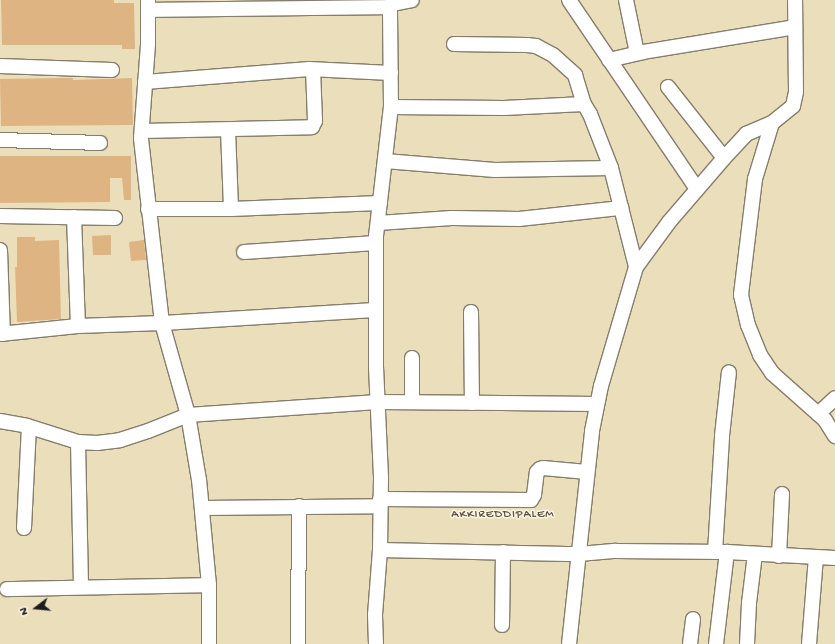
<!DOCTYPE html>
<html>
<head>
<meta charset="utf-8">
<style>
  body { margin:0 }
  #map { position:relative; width:835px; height:644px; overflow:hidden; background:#ebdfbb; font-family:"Gochi Hand",sans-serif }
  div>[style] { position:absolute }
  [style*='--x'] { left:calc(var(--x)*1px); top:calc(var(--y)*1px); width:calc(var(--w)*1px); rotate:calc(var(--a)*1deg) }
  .building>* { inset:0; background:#deb582 }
  .roads { filter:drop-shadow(1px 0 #847e6c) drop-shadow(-1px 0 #847e6c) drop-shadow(0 1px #847e6c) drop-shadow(0 -1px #847e6c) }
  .minor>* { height:14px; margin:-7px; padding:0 7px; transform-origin:7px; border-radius:7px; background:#fff }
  span { translate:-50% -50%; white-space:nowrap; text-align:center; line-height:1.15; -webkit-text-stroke:3px #fcf5e5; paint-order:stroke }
  .neighbourhood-label { font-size:12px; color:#605240; letter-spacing:1px }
  .north { position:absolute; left:16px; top:588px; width:40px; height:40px; -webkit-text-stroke:3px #fcf5e5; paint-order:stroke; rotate:254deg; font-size:11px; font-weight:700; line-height:16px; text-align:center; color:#1c1c1c }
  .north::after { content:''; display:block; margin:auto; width:14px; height:18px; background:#1c1c1c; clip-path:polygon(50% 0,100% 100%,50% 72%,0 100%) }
</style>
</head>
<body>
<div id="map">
  <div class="building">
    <i style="clip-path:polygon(1px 0,114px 0,114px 3px,134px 3px,135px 49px,122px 49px,122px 45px,2px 45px)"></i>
    <i style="clip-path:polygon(60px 78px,73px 78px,73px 80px,132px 78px,133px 125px,1px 126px,0 79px)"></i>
    <i style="clip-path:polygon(0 156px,131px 156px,131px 200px,124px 200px,122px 178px,110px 178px,110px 202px,0 203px)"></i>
    <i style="clip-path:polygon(111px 235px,111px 255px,93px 255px,92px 236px)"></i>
    <i style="clip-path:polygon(17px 237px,35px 237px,35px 241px,59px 240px,61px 319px,17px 322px,15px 267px,17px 267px)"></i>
    <i style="clip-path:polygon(144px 240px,146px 260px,131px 261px,129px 242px)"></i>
  </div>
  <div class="roads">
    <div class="minor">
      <i style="--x:569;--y:0;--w:228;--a:55.9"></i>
      <i style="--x:626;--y:0;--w:54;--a:78.3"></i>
      <i style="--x:148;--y:10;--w:242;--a:-0.7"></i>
      <i style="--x:454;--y:44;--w:73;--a:0.8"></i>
      <i style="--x:527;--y:45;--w:9;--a:6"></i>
      <i style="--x:536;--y:46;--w:19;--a:28"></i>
      <i style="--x:553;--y:55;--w:30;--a:42"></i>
      <i style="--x:575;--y:75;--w:30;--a:73"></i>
      <i style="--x:609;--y:60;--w:35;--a:-13"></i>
      <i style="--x:643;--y:52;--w:154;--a:-9.3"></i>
      <i style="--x:0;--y:66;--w:112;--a:2"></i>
      <i style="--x:145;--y:82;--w:165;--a:-4.5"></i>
      <i style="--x:309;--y:69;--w:82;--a:2.8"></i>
      <i style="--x:668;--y:87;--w:90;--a:51.7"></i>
      <i style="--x:391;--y:107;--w:113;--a:0.5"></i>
      <i style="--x:504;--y:108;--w:80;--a:-2.9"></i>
      <i style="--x:584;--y:104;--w:12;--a:59"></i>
      <i style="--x:590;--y:114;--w:58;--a:68.7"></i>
      <i style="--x:611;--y:168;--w:102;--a:75.8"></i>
      <i style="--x:772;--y:123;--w:59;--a:106.9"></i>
      <i style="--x:755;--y:179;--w:117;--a:96.9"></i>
      <i style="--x:741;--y:295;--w:31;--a:77"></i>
      <i style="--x:748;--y:325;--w:32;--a:68"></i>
      <i style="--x:760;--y:355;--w:22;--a:56"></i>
      <i style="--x:772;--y:373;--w:71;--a:41.6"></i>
      <i style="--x:825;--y:420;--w:19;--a:58"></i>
      <i style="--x:228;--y:130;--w:79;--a:87.8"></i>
      <i style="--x:142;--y:131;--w:170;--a:-1.3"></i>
      <i style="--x:312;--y:127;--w:7;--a:-63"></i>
      <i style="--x:315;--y:121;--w:51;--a:-92.2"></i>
      <i style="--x:0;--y:140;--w:100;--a:1.7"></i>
      <i style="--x:385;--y:161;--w:110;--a:4.7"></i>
      <i style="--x:495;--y:170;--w:116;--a:-1"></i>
      <i style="--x:148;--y:209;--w:83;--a:0"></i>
      <i style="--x:231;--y:209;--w:149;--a:-2.3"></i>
      <i style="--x:0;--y:216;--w:115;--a:1"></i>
      <i style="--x:74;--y:217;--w:109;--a:87.9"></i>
      <i style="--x:378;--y:223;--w:74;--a:-3.9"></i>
      <i style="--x:452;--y:218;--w:67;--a:0.9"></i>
      <i style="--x:519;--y:219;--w:103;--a:-6.2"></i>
      <i style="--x:0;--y:250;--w:84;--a:88"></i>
      <i style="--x:244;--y:252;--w:132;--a:-3.9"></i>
      <i style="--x:471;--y:312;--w:91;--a:89.4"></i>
      <i style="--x:0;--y:334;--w:78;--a:-5.9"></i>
      <i style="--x:78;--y:326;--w:84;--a:-2"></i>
      <i style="--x:162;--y:323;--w:186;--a:-96.5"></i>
      <i style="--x:141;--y:138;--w:94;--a:-85.7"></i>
      <i style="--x:148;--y:44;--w:44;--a:-90"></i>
      <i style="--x:412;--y:402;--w:44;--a:-90"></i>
      <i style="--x:818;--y:414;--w:23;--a:-43"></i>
      <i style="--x:0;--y:421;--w:27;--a:10"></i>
      <i style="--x:27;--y:426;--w:53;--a:17.4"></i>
      <i style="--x:78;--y:442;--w:19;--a:3"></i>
      <i style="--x:97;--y:443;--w:23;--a:-7"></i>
      <i style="--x:120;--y:440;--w:29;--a:-18"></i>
      <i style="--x:148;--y:431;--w:43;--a:-21.8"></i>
      <i style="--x:188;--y:415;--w:190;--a:-3.9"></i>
      <i style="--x:378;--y:402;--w:219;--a:0.5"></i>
      <i style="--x:78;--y:442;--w:145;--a:88.8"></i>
      <i style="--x:380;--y:499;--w:151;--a:0.4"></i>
      <i style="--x:531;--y:500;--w:6;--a:-59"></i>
      <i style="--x:534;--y:495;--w:23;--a:-83"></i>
      <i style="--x:537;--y:472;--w:4;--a:-45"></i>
      <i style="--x:540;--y:469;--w:3;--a:-18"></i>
      <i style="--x:543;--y:468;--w:44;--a:5.2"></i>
      <i style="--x:202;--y:508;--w:178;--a:-0.6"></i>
      <i style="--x:24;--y:528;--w:101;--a:-87.2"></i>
      <i style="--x:380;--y:550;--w:199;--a:1.2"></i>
      <i style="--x:579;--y:554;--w:37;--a:-5"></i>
      <i style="--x:616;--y:551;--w:111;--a:0.5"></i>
      <i style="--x:727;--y:552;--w:108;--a:3.2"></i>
      <i style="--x:715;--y:552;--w:116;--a:-86.5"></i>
      <i style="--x:722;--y:436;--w:64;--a:-83.8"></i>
      <i style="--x:779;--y:556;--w:62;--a:-87.2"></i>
      <i style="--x:7;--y:589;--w:202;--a:-1.1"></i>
      <i style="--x:502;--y:625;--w:73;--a:-89.2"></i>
      <i style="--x:209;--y:644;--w:59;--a:-90"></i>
      <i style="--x:209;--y:585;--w:105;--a:-95.4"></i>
      <i style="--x:199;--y:480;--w:66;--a:-99.6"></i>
      <i style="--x:188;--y:415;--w:96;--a:-105.8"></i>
      <i style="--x:162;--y:323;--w:214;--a:-3.5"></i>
      <i style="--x:298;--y:644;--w:138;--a:-89.6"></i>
      <i style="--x:376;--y:644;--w:29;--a:-92"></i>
      <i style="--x:375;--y:615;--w:65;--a:-85.6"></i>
      <i style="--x:380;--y:550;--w:73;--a:-89.2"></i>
      <i style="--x:381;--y:477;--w:111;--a:-92.6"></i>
      <i style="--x:376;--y:366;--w:130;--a:-90"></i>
      <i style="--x:376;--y:236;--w:130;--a:-83.4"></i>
      <i style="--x:391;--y:107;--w:100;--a:-90.6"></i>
      <i style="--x:390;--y:7;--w:4;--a:-56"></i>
      <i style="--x:392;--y:4;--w:20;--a:-11"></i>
      <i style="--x:569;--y:644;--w:214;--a:-83.8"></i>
      <i style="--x:592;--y:431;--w:46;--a:-78.7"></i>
      <i style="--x:601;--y:386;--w:124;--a:-73.6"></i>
      <i style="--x:636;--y:267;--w:56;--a:-53.7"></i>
      <i style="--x:669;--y:222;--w:84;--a:-49.3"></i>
      <i style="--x:724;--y:158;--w:33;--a:-47"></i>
      <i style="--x:746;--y:134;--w:28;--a:-23"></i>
      <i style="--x:772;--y:123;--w:27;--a:-39"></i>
      <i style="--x:793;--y:106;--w:14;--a:-78"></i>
      <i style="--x:796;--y:92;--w:92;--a:-90.6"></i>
      <i style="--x:690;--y:644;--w:25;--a:-83"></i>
      <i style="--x:716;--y:644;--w:93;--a:-83.2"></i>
      <i style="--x:747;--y:644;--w:41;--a:-87.2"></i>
      <i style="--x:749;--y:603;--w:49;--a:-83"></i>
      <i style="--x:809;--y:644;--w:87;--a:-85.4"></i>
    </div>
  </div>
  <div class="neighbourhood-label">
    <span style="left:503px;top:516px">AKKIREDDIPALEM</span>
  </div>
  <div class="north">N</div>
</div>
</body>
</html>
